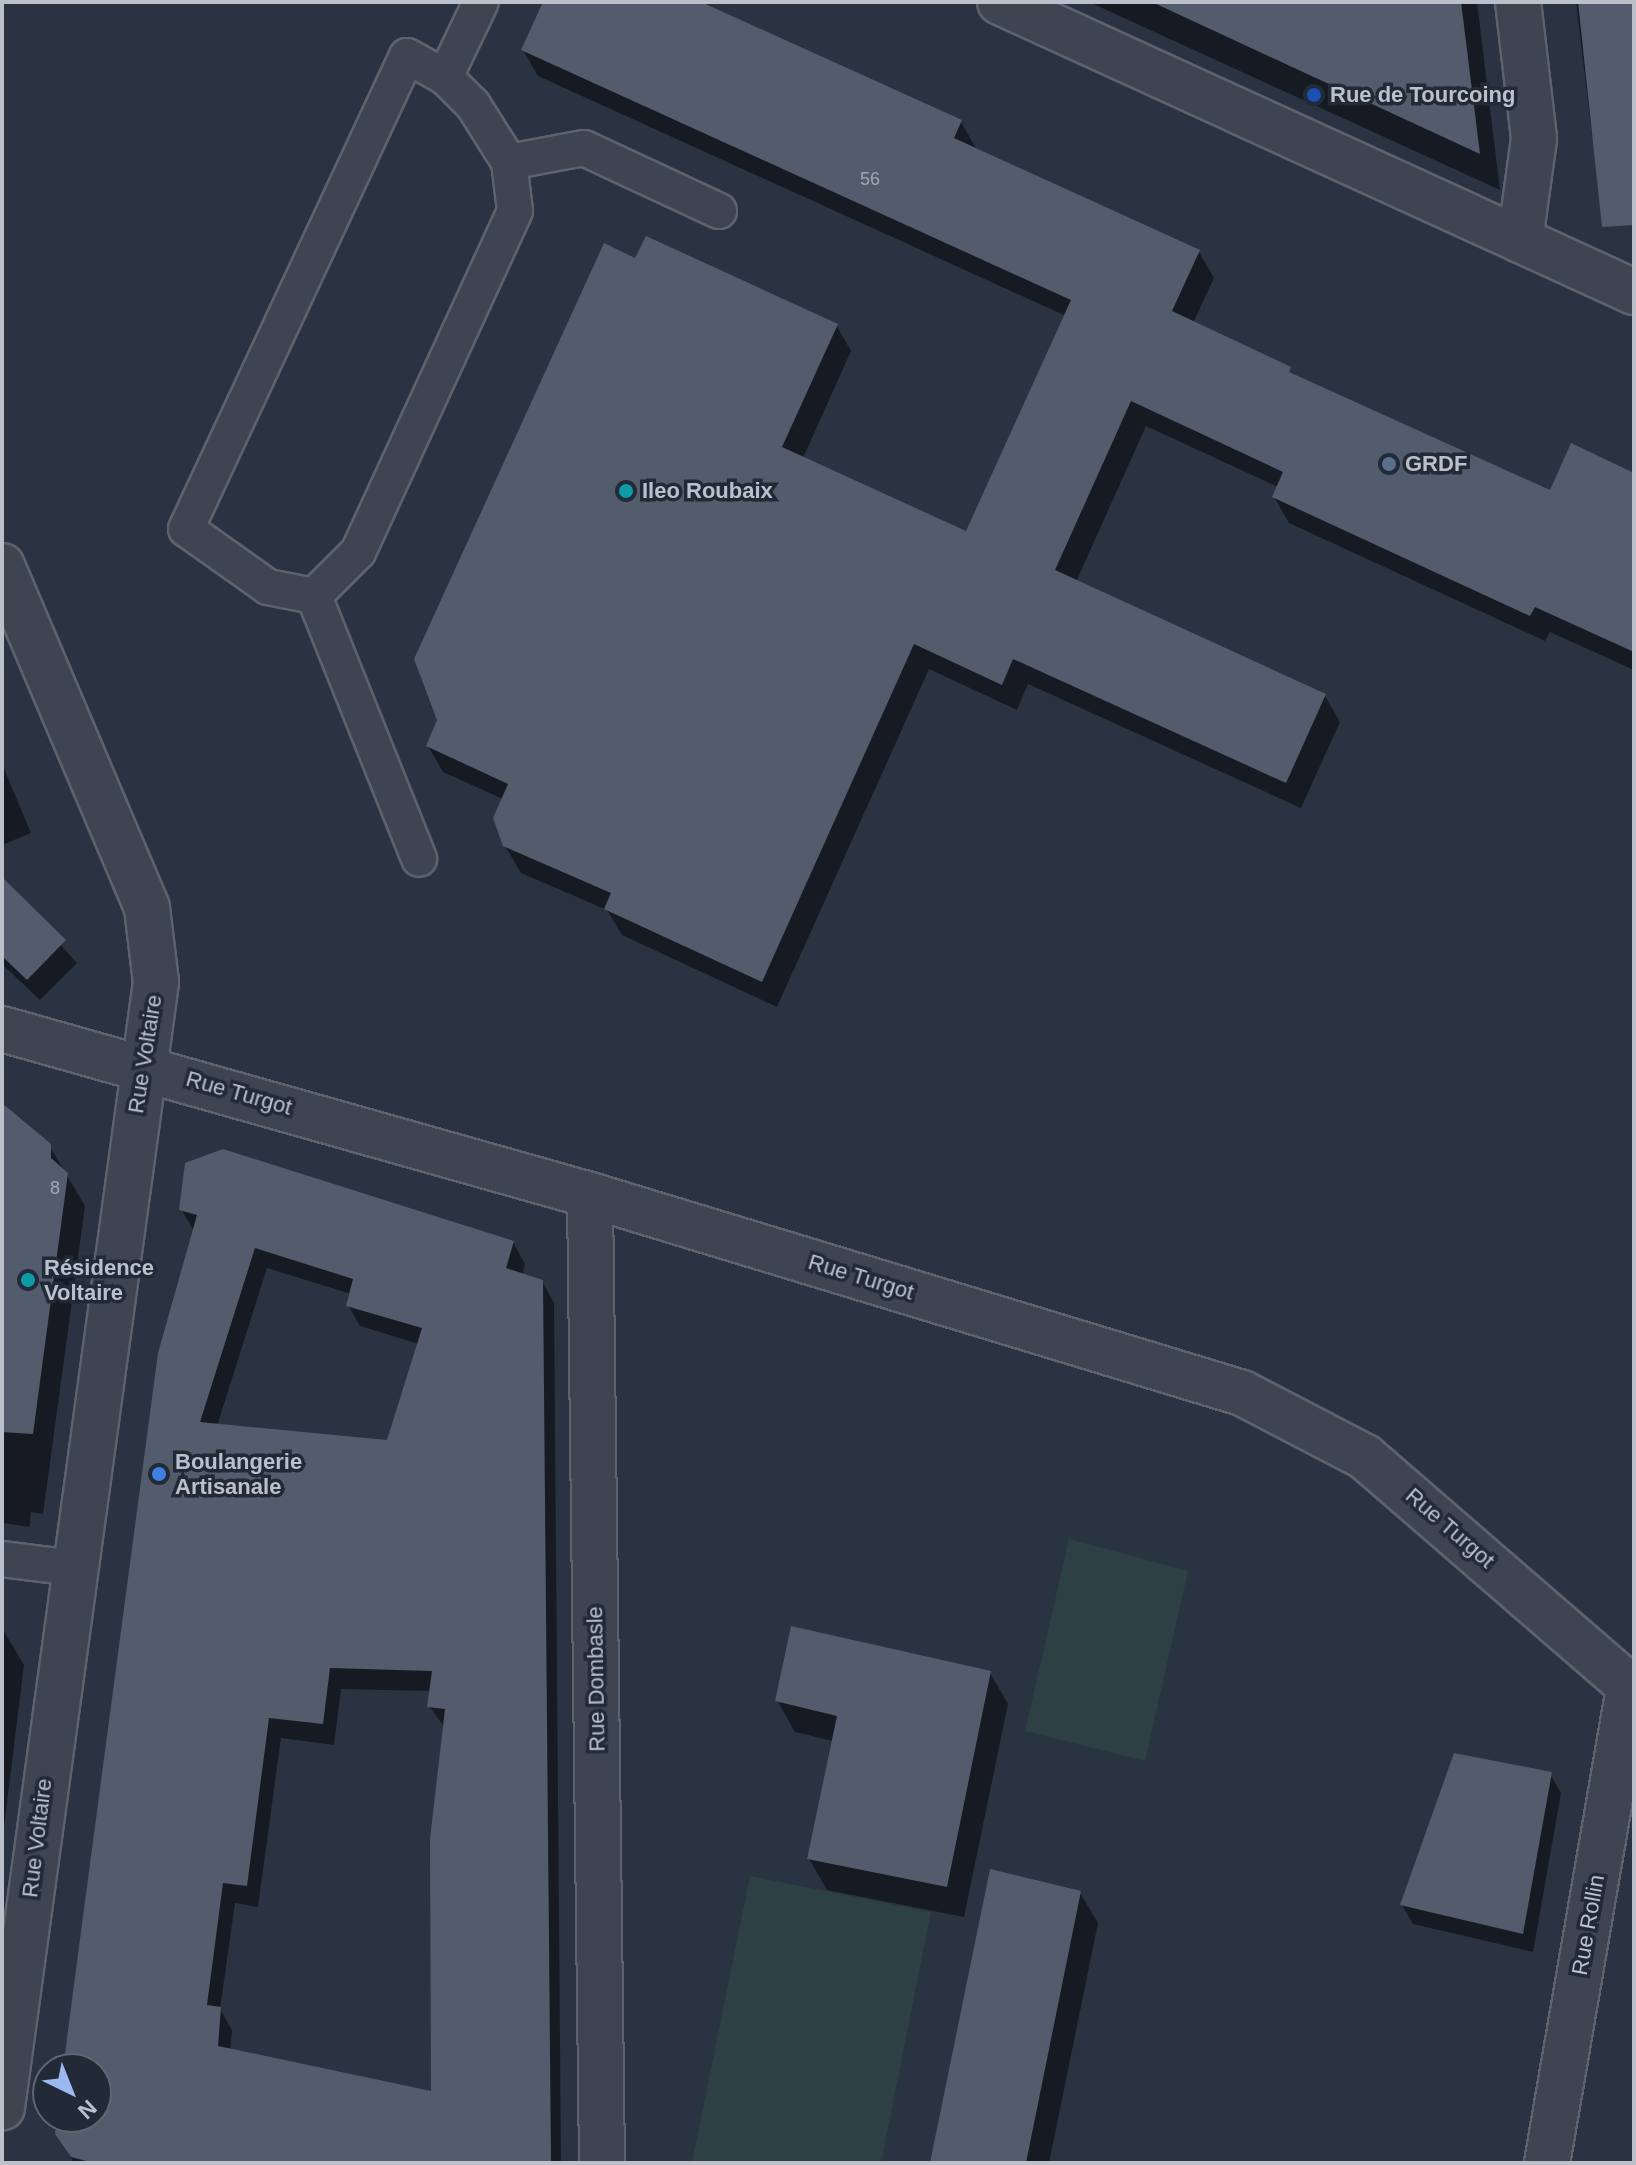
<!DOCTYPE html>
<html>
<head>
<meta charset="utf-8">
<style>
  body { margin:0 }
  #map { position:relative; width:1636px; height:2165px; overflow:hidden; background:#2a3342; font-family:Helvetica,sans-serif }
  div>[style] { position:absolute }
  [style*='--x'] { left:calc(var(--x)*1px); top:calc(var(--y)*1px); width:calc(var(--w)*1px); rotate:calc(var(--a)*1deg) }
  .green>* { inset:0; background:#2d4144 }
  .shadow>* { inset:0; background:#0007 }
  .building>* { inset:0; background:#535c6c }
  .roads { filter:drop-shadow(2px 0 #5c636f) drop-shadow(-2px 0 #5c636f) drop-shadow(0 2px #5c636f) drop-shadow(0 -2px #5c636f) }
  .service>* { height:34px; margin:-17px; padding:0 17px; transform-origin:17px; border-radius:17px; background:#3e4551 }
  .minor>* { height:44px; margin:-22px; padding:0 22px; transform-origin:22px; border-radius:22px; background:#3e4551 }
  .dots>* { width:22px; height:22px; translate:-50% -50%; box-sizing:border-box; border:4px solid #222a37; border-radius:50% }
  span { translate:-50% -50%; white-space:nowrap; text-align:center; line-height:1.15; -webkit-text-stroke:7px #222a37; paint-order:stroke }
  .number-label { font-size:18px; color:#a1a8b3 }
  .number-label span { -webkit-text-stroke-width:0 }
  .poi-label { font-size:22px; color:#bbc1cb; font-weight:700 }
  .left { translate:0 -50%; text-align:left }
  .street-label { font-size:22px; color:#bbc1cb }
  .frame { position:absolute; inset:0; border:4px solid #bbc1cb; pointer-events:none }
  .north { position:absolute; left:32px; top:2053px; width:80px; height:80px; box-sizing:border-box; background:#222a37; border:2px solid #5f6672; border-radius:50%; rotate:137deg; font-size:22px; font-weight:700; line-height:32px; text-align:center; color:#bbc1cb }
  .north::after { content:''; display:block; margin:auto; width:28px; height:36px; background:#9bb9f0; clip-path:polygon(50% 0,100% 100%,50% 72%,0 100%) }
</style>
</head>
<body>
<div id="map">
  <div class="green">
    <i style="clip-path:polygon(1069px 1539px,1188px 1571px,1145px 1761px,1025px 1731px)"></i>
    <i style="clip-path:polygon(750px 1876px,931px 1912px,881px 2163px,692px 2163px)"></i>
  </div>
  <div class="shadow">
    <i style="clip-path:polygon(545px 2px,696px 2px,961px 122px,976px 148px,1199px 252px,1214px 278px,1193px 323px,1295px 376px,1551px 493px,1634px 475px,1634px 670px,1550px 632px,1545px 641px,1289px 523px,1274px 497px,1278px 487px,1146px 426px,1076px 582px,1325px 696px,1340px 722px,1301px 808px,1028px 684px,1017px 710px,929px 669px,777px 1007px,622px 935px,607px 910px,521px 873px,505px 846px,503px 799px,443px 772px,428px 746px,836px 325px,851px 351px,803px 458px,967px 534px,1066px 316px,538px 76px,523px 50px)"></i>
    <i style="clip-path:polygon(1089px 2px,1477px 2px,1500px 190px)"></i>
    <i style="clip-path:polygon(1576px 2px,1634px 2px,1634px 175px,1592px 135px)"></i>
    <i style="clip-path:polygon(2px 764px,31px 833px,2px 845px)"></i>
    <i style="clip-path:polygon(7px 885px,77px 963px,40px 1000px,2px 964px)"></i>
    <i style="clip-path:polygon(2px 1122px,49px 1145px,85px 1206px,43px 1514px,31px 1512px,30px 1527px,2px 1523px)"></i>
    <i style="clip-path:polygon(evenodd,181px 1209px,513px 1242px,525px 1264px,522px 1275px,542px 1281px,554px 1303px,561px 2163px,74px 2163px,57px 2134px,59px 2117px,96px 2117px,96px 2069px,65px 2069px,194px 1231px,181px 1209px,267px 1268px,351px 1294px,348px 1305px,360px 1326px,419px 1344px,388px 1442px,217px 1426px,267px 1268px,181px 1209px,341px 1689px,431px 1691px,429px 1706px,445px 1728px,433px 2093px,230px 2051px,232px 2030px,220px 2009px,235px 1903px,258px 1907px,281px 1738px,334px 1745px,341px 1689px)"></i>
    <i style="clip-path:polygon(2px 1628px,24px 1665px,2px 1843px)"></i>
    <i style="clip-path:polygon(990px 1673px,1008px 1704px,964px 1917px,827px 1890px,809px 1859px,833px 1741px,795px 1732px,777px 1700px)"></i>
    <i style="clip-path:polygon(1550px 1774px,1561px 1793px,1533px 1952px,1413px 1924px,1402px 1905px)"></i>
    <i style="clip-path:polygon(1080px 1893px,1098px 1923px,1049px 2163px,932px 2163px)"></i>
  </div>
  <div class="building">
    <i style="clip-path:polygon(543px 2px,701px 2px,962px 120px,954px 138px,1200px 250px,1172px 311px,1291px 367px,1289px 372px,1550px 490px,1571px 443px,1634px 473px,1634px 652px,1535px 607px,1530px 616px,1272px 497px,1283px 472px,1131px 401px,1055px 570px,1326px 694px,1286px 783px,1013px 659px,1002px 685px,914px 644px,762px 982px,604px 909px,611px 893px,503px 846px,493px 818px,508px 784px,426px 746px,437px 720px,414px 659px,604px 243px,635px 258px,646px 236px,838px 324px,782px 447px,966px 531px,1071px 300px,521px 50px)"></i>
    <i style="clip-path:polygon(1152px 2px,1461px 2px,1480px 154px,1400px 117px)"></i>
    <i style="clip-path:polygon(1578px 2px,1634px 2px,1634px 225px,1602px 227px)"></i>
    <i style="clip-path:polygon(2px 877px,66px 940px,27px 980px,2px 956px)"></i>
    <i style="clip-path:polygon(2px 1103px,51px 1144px,51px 1158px,68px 1173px,33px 1434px,2px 1432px)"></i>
    <i style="clip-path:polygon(evenodd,223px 1149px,514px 1241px,506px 1268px,543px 1280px,551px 2163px,94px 2163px,71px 2157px,55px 2134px,57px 2117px,96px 2117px,96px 2069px,63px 2069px,80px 1939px,158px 1353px,197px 1215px,179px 1210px,185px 1163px,223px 1149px,255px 1248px,353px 1279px,346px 1306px,422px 1328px,387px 1440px,200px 1422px,255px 1248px,223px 1149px,330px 1668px,432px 1671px,427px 1707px,445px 1709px,430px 1839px,431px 2091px,218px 2046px,221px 2007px,207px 2005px,223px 1883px,247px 1886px,269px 1718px,323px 1724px,330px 1668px)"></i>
    <i style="clip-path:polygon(791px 1626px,991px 1671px,947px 1887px,807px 1859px,837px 1716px,775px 1701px)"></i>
    <i style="clip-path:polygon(1454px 1753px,1552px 1772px,1523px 1934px,1400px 1905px)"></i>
    <i style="clip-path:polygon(990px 1869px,1081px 1891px,1026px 2163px,930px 2163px)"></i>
  </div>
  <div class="roads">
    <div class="service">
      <i style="--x:445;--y:77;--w:40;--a:45"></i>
      <i style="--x:473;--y:105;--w:67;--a:57.7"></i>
      <i style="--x:509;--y:162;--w:49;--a:83"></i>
      <i style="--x:515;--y:211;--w:375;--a:114.7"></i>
      <i style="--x:358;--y:552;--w:62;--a:135"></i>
      <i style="--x:314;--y:596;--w:47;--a:-168.9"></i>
      <i style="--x:268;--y:587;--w:100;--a:-144.7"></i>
      <i style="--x:186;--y:529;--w:522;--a:-64.96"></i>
      <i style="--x:407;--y:56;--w:43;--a:28.9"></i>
      <i style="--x:445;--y:77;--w:83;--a:-64.4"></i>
      <i style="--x:509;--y:162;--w:76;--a:-10.6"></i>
      <i style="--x:584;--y:148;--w:149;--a:25"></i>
      <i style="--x:314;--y:596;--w:283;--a:68.2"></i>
      <i style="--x:2;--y:1559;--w:72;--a:7.2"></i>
    </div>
    <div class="minor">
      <i style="--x:1000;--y:2;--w:697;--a:24.58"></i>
      <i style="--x:1518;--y:2;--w:138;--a:83.3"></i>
      <i style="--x:1534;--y:139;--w:102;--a:97.9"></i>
      <i style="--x:2;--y:566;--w:371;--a:67"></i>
      <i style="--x:147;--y:908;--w:75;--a:83.1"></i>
      <i style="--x:156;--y:982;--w:1136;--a:97.79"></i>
      <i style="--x:2;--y:1029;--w:611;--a:15.77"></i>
      <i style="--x:590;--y:1195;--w:681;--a:16.89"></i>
      <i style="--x:1242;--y:1393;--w:139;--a:27.5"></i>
      <i style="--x:1365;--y:1457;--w:356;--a:40.9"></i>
      <i style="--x:590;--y:1195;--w:968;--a:89.29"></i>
      <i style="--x:1547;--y:2163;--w:484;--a:-80.2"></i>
    </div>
  </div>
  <div class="dots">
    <i style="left:1314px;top:95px;background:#1a4fb4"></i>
    <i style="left:1389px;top:464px;background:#5c6f8a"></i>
    <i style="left:626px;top:491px;background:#0f9aa8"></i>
    <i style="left:28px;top:1280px;background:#0f9aa8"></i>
    <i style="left:159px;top:1474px;background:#3f7fe0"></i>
  </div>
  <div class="number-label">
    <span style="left:870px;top:179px">56</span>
    <span style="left:55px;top:1188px">8</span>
  </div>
  <div class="poi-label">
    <span class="left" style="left:1330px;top:95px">Rue de Tourcoing</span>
    <span class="left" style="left:1405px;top:464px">GRDF</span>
    <span class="left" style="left:642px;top:491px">Ileo Roubaix</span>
    <span class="left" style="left:44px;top:1280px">Résidence<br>Voltaire</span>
    <span class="left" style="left:175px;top:1474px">Boulangerie<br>Artisanale</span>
  </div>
  <div class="street-label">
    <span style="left:145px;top:1054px;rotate:-81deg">Rue Voltaire</span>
    <span style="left:239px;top:1093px;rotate:16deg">Rue Turgot</span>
    <span style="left:861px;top:1277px;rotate:17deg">Rue Turgot</span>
    <span style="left:1450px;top:1528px;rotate:41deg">Rue Turgot</span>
    <span style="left:596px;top:1679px;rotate:-91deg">Rue Dombasle</span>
    <span style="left:37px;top:1838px;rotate:-83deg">Rue Voltaire</span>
    <span style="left:1588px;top:1925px;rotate:-80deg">Rue Rollin</span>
  </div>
  <div class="frame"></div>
  <div class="north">N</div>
</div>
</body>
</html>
